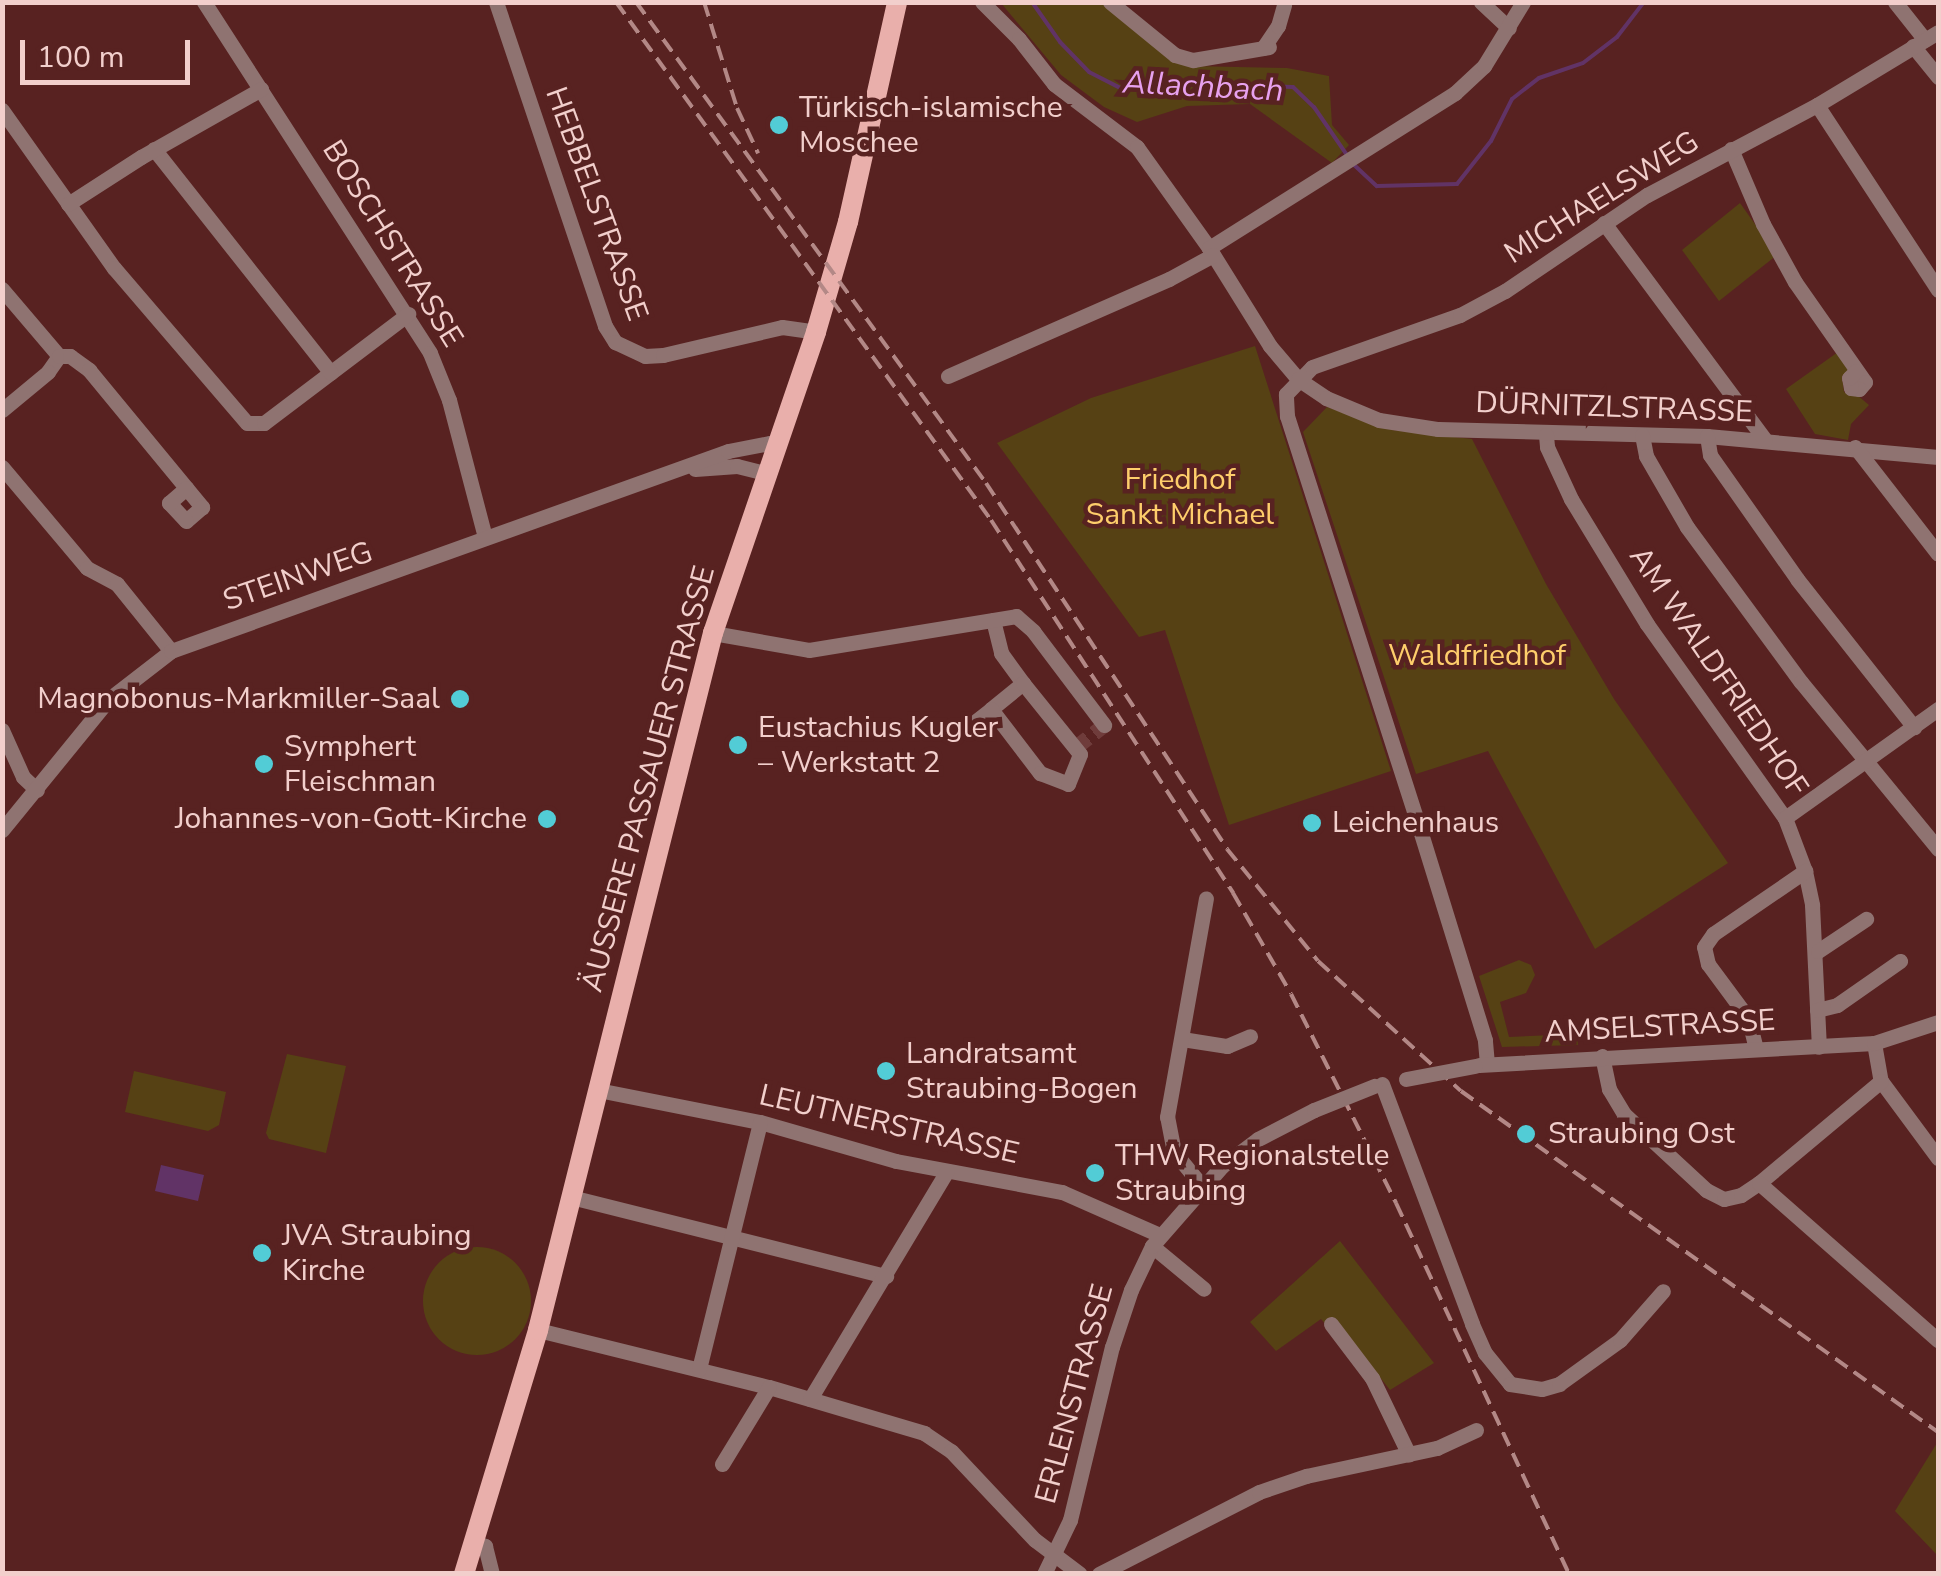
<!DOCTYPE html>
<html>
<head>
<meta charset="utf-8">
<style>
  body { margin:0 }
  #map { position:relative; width:1941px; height:1576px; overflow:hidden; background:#582221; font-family:"Nunito Sans",sans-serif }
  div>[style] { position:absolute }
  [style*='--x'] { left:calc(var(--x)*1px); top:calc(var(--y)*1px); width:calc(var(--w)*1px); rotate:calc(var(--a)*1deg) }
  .green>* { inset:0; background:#564114 }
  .round { border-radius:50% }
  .water>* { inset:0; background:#613366 }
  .stream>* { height:4px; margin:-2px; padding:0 2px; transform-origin:2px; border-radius:2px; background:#613366 }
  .minor-tunnel>* { height:15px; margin-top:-7.5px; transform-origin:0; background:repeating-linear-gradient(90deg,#6f3c3b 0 15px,transparent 0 23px) }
  .minor>* { height:15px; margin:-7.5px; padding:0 7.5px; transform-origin:7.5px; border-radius:7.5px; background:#8f7371 }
  .major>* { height:20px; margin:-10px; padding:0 10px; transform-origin:10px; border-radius:10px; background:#e9afab }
  .rail>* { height:4px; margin-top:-2px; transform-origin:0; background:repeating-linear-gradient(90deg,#b38886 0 15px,transparent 0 23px) }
  .minor-bridge>* { height:15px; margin:-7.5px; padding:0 7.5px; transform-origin:7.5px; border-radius:7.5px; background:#8f7371 }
  .dots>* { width:28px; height:28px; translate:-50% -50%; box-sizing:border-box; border:5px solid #582221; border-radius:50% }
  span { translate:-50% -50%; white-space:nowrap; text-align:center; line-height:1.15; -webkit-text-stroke:9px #582221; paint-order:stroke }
  .poi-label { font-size:30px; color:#f2cfcc }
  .left { translate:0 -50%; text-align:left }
  .right { translate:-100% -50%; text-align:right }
  .street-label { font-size:30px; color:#f2cfcc }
  .park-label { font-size:30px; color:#fece6b }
  .water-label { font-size:32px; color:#e7a1ee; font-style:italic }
  .frame { position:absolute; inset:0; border:5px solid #f2cfcc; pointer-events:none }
  .scale { position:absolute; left:20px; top:40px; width:170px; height:45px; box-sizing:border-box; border:5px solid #f2cfcc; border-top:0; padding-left:12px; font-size:30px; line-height:35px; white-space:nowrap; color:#f2cfcc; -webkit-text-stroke:8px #582221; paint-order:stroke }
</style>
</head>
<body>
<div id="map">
  <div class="green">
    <i style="clip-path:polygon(1001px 3px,1105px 3px,1190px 66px,1287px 68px,1329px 76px,1332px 125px,1349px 145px,1332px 163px,1250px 104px,1187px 106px,1137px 122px,1104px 107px,1061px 75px)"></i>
    <i style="clip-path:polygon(1740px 203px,1777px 255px,1719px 301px,1682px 250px)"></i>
    <i style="clip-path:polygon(1255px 346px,1391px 771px,1229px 825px,1165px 630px,1139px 637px,997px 443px,1091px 398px)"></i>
    <i style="clip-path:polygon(1838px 352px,1851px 369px,1842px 376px,1844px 392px,1857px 395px,1869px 405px,1851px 424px,1848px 440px,1815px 434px,1786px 389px)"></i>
    <i style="clip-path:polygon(1327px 407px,1392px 430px,1472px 439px,1546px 584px,1614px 699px,1728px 863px,1595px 949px,1488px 751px,1416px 774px,1303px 432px)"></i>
    <i style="clip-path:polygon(1519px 960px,1531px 965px,1535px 975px,1526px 993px,1500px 1002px,1509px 1037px,1577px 1034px,1578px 1045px,1502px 1047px,1479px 976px)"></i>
    <i style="clip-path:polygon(287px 1054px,346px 1066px,326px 1153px,269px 1139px,266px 1133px)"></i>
    <i style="clip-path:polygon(134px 1071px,226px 1092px,219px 1125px,208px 1131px,125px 1112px)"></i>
    <i style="clip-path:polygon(1340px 1241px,1434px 1363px,1390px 1390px,1334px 1319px,1326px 1325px,1321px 1319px,1276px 1351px,1250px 1322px)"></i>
    <i class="round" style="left:423px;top:1247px;width:108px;height:108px"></i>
    <i style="clip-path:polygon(1937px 1443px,1938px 1444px,1938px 1556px,1895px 1511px)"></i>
  </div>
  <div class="water">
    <i style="clip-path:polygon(161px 1165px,204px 1175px,198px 1201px,155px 1191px)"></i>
  </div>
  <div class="stream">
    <i style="--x:1032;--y:2;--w:49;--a:55"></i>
    <i style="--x:1060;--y:42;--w:42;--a:46"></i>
    <i style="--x:1089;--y:72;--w:36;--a:27"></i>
    <i style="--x:1121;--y:88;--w:67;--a:-3.4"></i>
    <i style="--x:1188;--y:84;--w:105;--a:1.6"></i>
    <i style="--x:1293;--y:87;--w:29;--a:44"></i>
    <i style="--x:1314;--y:107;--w:58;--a:55.5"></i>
    <i style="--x:1352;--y:163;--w:34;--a:43"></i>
    <i style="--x:1377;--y:186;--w:80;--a:-1.4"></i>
    <i style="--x:1457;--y:184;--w:55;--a:-51.7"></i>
    <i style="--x:1491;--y:141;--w:47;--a:-63.4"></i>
    <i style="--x:1512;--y:99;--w:34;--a:-38"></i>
    <i style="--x:1539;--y:78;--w:46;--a:-18.8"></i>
    <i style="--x:1583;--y:63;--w:43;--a:-37.4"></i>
    <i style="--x:1617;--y:37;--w:44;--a:-52.4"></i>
  </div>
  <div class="minor-tunnel">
    <i style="--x:1076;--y:747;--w:36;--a:-38"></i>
  </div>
  <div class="minor">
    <i style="--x:204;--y:2;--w:417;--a:57.2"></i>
    <i style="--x:430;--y:353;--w:51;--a:68"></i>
    <i style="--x:449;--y:400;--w:142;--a:75.3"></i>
    <i style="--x:496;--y:2;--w:342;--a:71.4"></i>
    <i style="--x:605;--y:326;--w:19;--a:58"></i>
    <i style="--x:615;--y:342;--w:33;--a:25"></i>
    <i style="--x:645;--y:356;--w:18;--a:-3"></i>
    <i style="--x:663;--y:355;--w:122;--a:-13.2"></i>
    <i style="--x:782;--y:327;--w:34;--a:8"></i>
    <i style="--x:982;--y:2;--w:52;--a:45"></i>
    <i style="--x:1019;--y:39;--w:57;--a:52.1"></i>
    <i style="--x:1054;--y:84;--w:104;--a:37.2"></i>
    <i style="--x:1137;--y:147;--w:124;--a:54.5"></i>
    <i style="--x:1209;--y:248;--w:115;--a:58.1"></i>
    <i style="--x:1270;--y:346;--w:43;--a:49.7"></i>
    <i style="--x:1298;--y:379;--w:34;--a:34"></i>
    <i style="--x:1326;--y:398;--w:57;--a:22.5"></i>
    <i style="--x:1379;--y:420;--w:60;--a:8.7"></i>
    <i style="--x:1438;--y:429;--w:269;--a:1.5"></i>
    <i style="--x:1707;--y:436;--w:232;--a:5.2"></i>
    <i style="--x:1110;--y:2;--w:84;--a:39.2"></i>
    <i style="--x:1175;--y:55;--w:19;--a:16"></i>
    <i style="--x:1193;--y:60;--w:77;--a:-9.7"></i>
    <i style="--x:1481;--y:2;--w:38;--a:43"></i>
    <i style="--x:1895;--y:2;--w:48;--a:51.7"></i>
    <i style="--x:1913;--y:46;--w:40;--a:51"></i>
    <i style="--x:1263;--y:48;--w:27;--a:-56"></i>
    <i style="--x:1278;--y:26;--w:22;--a:-74"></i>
    <i style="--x:1817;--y:105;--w:221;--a:56.8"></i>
    <i style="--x:2;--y:110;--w:194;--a:54.7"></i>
    <i style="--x:114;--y:268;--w:204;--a:49.4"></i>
    <i style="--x:247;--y:423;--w:17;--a:0"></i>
    <i style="--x:264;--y:423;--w:181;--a:-37.1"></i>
    <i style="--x:154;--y:149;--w:285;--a:51.7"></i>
    <i style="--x:1731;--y:149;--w:82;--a:66.9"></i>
    <i style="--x:1763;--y:224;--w:66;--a:61.1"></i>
    <i style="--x:1795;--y:282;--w:122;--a:55"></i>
    <i style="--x:1865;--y:382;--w:9;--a:131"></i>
    <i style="--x:1859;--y:389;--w:8;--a:-173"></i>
    <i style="--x:1851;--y:388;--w:10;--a:-101"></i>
    <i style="--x:1849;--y:378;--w:10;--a:-45"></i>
    <i style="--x:68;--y:204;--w:87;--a:-32.8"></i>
    <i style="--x:141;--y:157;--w:138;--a:-29.5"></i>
    <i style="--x:1604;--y:223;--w:270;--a:53.4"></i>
    <i style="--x:1209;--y:248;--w:291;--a:-32.2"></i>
    <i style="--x:1455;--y:93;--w:40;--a:-43"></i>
    <i style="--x:1484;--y:66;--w:75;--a:-58.6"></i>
    <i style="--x:2;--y:289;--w:88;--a:49.6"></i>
    <i style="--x:59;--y:356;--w:19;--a:125"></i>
    <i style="--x:48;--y:372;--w:60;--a:140.4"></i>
    <i style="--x:59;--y:356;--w:11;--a:0"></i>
    <i style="--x:70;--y:356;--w:24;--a:36"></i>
    <i style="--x:89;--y:370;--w:178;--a:50.5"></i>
    <i style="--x:202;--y:507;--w:21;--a:139"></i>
    <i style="--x:186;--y:521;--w:25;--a:-133"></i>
    <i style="--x:169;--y:503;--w:23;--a:-41"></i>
    <i style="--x:948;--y:376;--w:241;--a:-23.7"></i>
    <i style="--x:1169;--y:279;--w:50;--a:-28.6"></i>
    <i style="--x:1546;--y:435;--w:12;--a:85"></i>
    <i style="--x:1547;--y:447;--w:57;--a:65.2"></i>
    <i style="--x:1571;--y:499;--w:146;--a:58.7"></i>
    <i style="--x:1647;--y:624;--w:238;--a:54.6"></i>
    <i style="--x:1785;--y:818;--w:57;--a:69.3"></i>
    <i style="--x:1805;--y:871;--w:35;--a:78"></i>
    <i style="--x:1812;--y:905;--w:142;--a:87.2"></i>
    <i style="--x:1642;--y:435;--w:21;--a:79"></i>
    <i style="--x:1646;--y:456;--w:82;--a:60"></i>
    <i style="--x:1687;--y:527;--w:192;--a:53.7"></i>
    <i style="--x:1801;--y:682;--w:216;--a:50.6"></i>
    <i style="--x:1707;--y:436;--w:19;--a:81"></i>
    <i style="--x:1710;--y:455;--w:151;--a:54.9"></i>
    <i style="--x:1797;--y:579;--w:189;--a:51.7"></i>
    <i style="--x:1855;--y:447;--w:135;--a:52.2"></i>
    <i style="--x:2;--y:467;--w:132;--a:49.9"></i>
    <i style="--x:87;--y:568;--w:34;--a:28"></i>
    <i style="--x:117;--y:584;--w:86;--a:51.1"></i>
    <i style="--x:695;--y:469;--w:42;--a:-4.1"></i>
    <i style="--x:737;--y:466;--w:33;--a:14"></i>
    <i style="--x:993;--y:620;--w:34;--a:76"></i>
    <i style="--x:1001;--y:653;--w:37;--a:54"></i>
    <i style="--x:1023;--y:683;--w:41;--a:140.9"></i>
    <i style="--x:991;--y:709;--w:81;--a:52.6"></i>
    <i style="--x:1040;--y:773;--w:30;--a:21"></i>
    <i style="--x:1068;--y:784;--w:32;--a:-68"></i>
    <i style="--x:1080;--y:754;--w:91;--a:-128.8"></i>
    <i style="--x:713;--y:633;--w:97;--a:10"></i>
    <i style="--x:809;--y:650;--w:210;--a:-9.3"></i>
    <i style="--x:1016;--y:616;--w:23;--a:41"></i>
    <i style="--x:1033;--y:631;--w:118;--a:52.9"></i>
    <i style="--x:2;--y:730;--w:51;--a:65.9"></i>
    <i style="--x:23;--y:777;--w:19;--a:43"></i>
    <i style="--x:962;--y:732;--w:37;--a:-38"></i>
    <i style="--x:1785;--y:818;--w:188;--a:-35.5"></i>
    <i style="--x:2;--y:830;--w:169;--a:-50.8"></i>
    <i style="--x:109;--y:699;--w:78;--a:-37.7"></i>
    <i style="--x:171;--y:651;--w:592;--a:-19.75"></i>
    <i style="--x:728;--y:451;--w:43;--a:-10.8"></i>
    <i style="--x:770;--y:443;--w:9;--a:21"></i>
    <i style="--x:1818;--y:951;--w:58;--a:-33.7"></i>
    <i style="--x:1817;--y:1010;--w:21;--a:-14"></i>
    <i style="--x:1837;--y:1005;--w:77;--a:-34.9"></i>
    <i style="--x:1182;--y:1039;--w:46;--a:8.8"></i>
    <i style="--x:1227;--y:1046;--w:25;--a:-23"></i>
    <i style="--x:1874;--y:1043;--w:39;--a:80"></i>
    <i style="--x:1881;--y:1081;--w:96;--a:53.5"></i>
    <i style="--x:1756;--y:1049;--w:32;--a:-104"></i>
    <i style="--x:1748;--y:1018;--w:67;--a:-126.5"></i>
    <i style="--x:1708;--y:964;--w:17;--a:-103"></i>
    <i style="--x:1704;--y:947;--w:16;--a:-55"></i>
    <i style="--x:1713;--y:934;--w:112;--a:-34.4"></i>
    <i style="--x:1602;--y:1056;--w:34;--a:78"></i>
    <i style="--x:1609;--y:1089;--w:29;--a:59"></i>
    <i style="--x:1624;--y:1114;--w:112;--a:42.8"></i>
    <i style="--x:1706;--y:1190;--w:20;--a:27"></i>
    <i style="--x:1724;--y:1199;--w:17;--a:-13"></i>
    <i style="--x:1741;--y:1195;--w:22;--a:-34"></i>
    <i style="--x:1759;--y:1183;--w:159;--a:-39.9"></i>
    <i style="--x:1487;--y:1064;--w:24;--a:-95"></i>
    <i style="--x:1485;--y:1040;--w:223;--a:-107.2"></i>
    <i style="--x:1419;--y:827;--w:432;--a:-107.8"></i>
    <i style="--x:1287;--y:416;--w:22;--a:-93"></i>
    <i style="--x:1286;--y:394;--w:37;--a:-46"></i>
    <i style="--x:1312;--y:367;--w:157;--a:-19.4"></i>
    <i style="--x:1460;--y:315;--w:51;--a:-28.1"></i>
    <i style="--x:1505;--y:291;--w:171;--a:-34.1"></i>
    <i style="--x:1647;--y:195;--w:192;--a:-27.9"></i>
    <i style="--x:1817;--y:105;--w:141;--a:-31.1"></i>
    <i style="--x:1479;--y:1065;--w:396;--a:-3.2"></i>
    <i style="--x:1874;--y:1043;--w:67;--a:-18.2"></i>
    <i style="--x:1382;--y:1084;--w:256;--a:69.4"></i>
    <i style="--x:1472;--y:1324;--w:32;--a:66"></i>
    <i style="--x:1485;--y:1353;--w:40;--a:51"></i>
    <i style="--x:1510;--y:1384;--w:32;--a:9"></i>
    <i style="--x:1542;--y:1389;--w:18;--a:-16"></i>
    <i style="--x:1559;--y:1384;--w:75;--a:-35.8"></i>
    <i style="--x:1620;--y:1340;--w:65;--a:-48.7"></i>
    <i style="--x:598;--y:1090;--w:165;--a:11.2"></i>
    <i style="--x:760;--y:1122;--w:141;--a:16"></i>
    <i style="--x:896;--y:1161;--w:169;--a:10.6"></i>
    <i style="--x:1062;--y:1192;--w:107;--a:23.7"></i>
    <i style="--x:1759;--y:1183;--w:238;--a:41.3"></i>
    <i style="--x:1202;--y:1186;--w:44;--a:-129.5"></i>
    <i style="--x:1174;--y:1152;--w:36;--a:-101"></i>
    <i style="--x:1167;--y:1117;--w:222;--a:-79.9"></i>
    <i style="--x:571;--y:1197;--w:325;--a:14.1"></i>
    <i style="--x:1152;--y:1246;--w:67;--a:39.6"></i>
    <i style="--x:1331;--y:1324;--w:68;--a:52.8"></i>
    <i style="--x:1372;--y:1378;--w:85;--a:64.3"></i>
    <i style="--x:538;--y:1330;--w:238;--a:13.9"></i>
    <i style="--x:769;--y:1387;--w:162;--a:16.5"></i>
    <i style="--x:924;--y:1433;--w:32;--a:34"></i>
    <i style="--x:951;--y:1451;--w:122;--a:46.7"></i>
    <i style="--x:1035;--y:1540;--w:56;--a:37.1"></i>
    <i style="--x:699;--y:1369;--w:254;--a:-76.1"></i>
    <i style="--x:810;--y:1399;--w:266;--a:-59"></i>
    <i style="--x:722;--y:1464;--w:90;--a:-58.6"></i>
    <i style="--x:474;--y:1542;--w:12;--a:20"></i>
    <i style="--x:485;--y:1546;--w:29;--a:76"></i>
    <i style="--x:1044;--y:1574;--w:60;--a:-64.3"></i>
    <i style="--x:1070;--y:1520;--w:178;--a:-76.4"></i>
    <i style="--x:1112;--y:1347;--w:60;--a:-71.6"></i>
    <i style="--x:1131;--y:1290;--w:49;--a:-64.5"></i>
    <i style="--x:1152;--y:1246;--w:106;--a:-48.8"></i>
    <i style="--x:1222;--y:1166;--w:45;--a:-36.9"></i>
    <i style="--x:1258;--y:1139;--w:63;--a:-27.4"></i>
    <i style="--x:1099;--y:1574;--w:180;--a:-27.1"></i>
    <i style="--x:1259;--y:1492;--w:50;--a:-18.8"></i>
    <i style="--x:1306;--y:1476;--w:134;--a:-12.1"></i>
    <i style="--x:1437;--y:1448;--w:43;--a:-24.8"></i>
  </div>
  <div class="major">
    <i style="--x:464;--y:1574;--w:255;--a:-73.1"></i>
    <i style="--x:538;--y:1330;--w:719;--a:-75.91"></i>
    <i style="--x:713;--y:633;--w:318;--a:-71.1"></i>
    <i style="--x:816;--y:332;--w:115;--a:-73.8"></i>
    <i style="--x:848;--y:222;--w:225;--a:-77.4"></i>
  </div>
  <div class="rail">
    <i style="--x:616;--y:2;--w:639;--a:54.1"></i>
    <i style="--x:991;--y:520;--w:445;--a:57"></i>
    <i style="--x:1233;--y:893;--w:116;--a:60.1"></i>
    <i style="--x:1291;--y:994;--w:234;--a:63.3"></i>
    <i style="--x:1396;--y:1203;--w:409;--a:65"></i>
    <i style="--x:636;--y:2;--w:595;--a:53.96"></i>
    <i style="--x:986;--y:483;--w:438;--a:56.6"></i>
    <i style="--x:1227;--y:849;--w:144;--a:50.9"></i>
    <i style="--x:1318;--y:961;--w:193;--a:42.3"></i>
    <i style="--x:1461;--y:1091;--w:586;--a:35.56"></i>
    <i style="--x:704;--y:2;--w:111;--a:72.7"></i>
    <i style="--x:737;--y:108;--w:50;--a:65"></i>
  </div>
  <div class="minor-bridge">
    <i style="--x:1406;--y:1079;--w:70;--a:-10.7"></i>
    <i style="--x:1314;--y:1110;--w:65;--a:-21.8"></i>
  </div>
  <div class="dots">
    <i style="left:779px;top:125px;background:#52ccd6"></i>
    <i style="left:460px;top:699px;background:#52ccd6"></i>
    <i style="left:738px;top:745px;background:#52ccd6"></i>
    <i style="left:264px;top:764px;background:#52ccd6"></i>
    <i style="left:547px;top:819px;background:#52ccd6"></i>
    <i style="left:1312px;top:823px;background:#52ccd6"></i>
    <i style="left:886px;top:1071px;background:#52ccd6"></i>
    <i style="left:1526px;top:1134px;background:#52ccd6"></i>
    <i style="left:1095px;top:1173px;background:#52ccd6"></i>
    <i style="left:262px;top:1253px;background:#52ccd6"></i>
  </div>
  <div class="poi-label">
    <span class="left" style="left:799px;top:125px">Türkisch-islamische<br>Moschee</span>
    <span class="right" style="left:440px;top:699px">Magnobonus-Markmiller-Saal</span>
    <span class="left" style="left:758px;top:745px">Eustachius Kugler<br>– Werkstatt 2</span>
    <span class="left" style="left:284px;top:764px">Symphert<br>Fleischman</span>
    <span class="right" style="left:527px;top:819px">Johannes-von-Gott-Kirche</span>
    <span class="left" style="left:1332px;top:823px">Leichenhaus</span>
    <span class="left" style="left:906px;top:1071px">Landratsamt<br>Straubing-Bogen</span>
    <span class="left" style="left:1548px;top:1134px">Straubing Ost</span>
    <span class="left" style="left:1115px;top:1173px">THW Regionalstelle<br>Straubing</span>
    <span class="left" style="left:282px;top:1253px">JVA Straubing<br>Kirche</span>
  </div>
  <div class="street-label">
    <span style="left:1602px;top:198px;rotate:-32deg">MICHAELSWEG</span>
    <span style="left:596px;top:204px;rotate:70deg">HEBBELSTRASSE</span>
    <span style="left:392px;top:244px;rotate:58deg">BOSCHSTRASSE</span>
    <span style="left:1614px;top:408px;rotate:2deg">DÜRNITZLSTRASSE</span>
    <span style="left:298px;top:577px;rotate:-19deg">STEINWEG</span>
    <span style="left:1718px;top:672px;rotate:56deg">AM WALDFRIEDHOF</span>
    <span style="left:649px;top:779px;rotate:-75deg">ÄUSSERE PASSAUER STRASSE</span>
    <span style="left:1660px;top:1027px;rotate:-3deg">AMSELSTRASSE</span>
    <span style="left:889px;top:1125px;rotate:13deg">LEUTNERSTRASSE</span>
    <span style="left:1075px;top:1394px;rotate:-75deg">ERLENSTRASSE</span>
  </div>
  <div class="park-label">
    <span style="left:1180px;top:497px">Friedhof<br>Sankt Michael</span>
    <span style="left:1477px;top:656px">Waldfriedhof</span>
  </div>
  <div class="water-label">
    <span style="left:1203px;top:87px;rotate:3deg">Allachbach</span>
  </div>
  <div class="frame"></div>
  <div class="scale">100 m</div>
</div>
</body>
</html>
